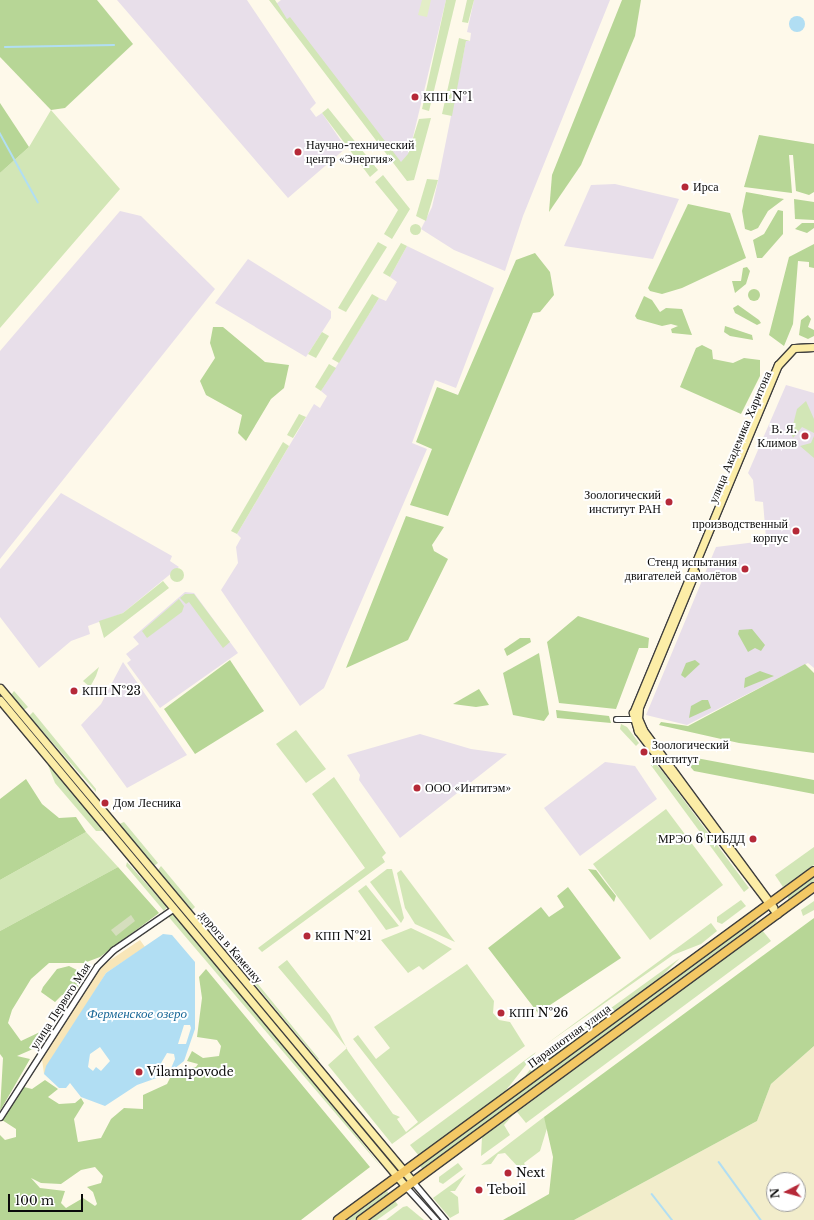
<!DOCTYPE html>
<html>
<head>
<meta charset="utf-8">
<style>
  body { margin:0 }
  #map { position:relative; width:814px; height:1220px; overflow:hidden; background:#fef9ea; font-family:"Libre Baskerville",serif }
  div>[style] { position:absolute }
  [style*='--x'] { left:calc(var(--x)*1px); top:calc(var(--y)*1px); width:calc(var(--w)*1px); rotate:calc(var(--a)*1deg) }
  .industrial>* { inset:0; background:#e8dfea }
  .farmland>* { inset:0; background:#f2edcb }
  .green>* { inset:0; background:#d2e6b6 }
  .round { border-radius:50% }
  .forest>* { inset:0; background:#b7d696 }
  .sand>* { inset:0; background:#f8e6b8 }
  .cemetery>* { inset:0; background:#d5debd }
  .pitch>* { inset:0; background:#e3eec7 }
  .water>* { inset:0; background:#b1def3 }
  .stream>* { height:1.5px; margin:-0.75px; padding:0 0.75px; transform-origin:0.75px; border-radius:0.75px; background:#b1def3 }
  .roads { filter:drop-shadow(1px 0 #3e3e3e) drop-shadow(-1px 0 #3e3e3e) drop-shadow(0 1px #3e3e3e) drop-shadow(0 -1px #3e3e3e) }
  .street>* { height:5px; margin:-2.5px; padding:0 2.5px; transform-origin:2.5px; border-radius:2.5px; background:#fff }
  .secondary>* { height:7px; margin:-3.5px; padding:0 3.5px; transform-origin:3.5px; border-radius:3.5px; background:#fceda7 }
  .primary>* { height:8px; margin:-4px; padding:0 4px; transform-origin:4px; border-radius:4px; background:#f3c865 }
  .dots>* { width:11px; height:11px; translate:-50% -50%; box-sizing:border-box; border:2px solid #fff; border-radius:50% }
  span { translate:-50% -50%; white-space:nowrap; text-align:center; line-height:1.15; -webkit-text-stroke:4px #fff; paint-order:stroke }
  .poi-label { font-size:12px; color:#0b0b0b }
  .left { translate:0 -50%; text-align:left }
  .right { translate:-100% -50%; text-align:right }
  .street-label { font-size:12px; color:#0b0b0b }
  .water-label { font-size:13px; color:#1a6897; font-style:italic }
  .north { position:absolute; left:766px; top:1172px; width:40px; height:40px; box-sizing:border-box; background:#fff; border:1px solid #9d9d9d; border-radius:50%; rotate:264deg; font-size:11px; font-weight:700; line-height:16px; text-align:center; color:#0b0b0b }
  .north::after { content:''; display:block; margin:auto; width:14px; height:18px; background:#b52938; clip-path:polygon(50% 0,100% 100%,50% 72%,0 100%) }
  .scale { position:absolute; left:8px; top:1194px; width:75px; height:18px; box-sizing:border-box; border:2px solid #0b0b0b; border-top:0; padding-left:5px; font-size:12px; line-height:14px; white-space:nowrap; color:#0b0b0b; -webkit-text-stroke:3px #fff; paint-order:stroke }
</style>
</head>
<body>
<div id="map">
  <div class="industrial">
    <i style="clip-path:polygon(117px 0,247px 0,316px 103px,310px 109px,316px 117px,322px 113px,346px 148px,288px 198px)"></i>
    <i style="clip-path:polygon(281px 0,446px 0,405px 170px,289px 22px,276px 4px)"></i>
    <i style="clip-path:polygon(474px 0,610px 0,523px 216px,505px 271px,454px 250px,421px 229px,432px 207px,438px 181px,466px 41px,470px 41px,471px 33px,467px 32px)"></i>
    <i style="clip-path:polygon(615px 184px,679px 199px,653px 259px,564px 246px,591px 185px)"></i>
    <i style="clip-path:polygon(120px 211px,141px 216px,215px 289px,0 559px,0 351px)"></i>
    <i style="clip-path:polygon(407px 246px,494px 288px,456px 388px,435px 380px,412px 443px,427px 449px,324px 688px,300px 706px,221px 590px,238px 563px,236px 547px,241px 538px,237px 534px,314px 404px,320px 408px,327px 396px,321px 391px,379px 298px,386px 301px,397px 282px,390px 277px)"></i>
    <i style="clip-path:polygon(248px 259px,331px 311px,331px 318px,306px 357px,215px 303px)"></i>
    <i style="clip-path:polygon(786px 385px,814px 393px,814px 668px,808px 663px,687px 725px,646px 715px,716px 547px,765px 541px,766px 538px,763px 502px,755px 501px,753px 480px,748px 473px)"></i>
    <i style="clip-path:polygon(61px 493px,172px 556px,170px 561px,179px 567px,123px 613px,88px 626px,90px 634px,71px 641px,39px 668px,0 617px,0 569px)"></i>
    <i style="clip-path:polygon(185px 592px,194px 593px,238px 653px,160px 708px,127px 663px,131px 660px,126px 654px,139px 644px,133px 637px)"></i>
    <i style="clip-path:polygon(123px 662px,187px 755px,127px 788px,81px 725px,101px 704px)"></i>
    <i style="clip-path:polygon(420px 734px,471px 749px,507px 754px,400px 838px,359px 780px,360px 775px,347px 755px)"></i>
    <i style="clip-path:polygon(605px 762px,635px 766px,657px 799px,580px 856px,544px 808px)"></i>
  </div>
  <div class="farmland">
    <i style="clip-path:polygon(evenodd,814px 1046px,814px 1220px,574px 1220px,757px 1121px,771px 1084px,814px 1046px,774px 1180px,798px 1180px,798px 1204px,774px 1204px,774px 1180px)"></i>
  </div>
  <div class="green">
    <i style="clip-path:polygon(269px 0,275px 0,287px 19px,290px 17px,401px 162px,408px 154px,419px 119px,431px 118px,414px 180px,407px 181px)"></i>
    <i style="clip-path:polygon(446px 0,456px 0,429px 111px,422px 109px)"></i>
    <i style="clip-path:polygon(467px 0,474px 0,468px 23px,462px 22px)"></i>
    <i style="clip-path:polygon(459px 38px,470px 41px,466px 41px,452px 116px,442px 114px)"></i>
    <i style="clip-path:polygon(328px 108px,378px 170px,370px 177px,322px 113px)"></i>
    <i style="clip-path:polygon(51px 110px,120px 189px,0 328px,0 173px,29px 147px)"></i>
    <i style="clip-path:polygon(383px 175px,410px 209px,392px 239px,384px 234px,398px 210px,375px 182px)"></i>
    <i style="clip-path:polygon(427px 179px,438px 180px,426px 221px,416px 216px)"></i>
    <i class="round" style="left:409.5px;top:223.5px;width:11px;height:11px"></i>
    <i style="clip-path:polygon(378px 242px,387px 247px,346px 312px,338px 308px)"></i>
    <i style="clip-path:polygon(401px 243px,407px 246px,390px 277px,383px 273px)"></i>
    <i style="clip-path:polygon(372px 294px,379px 298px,339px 363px,332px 359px)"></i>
    <i style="clip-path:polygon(322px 332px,329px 336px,316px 358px,308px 354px)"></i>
    <i style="clip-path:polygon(329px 364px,336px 368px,321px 391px,315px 387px)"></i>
    <i style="clip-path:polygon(806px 401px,814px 419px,814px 433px,802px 427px,793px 438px,791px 433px,797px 409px)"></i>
    <i style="clip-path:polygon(299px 414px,306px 417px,293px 438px,287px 435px)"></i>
    <i style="clip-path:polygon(814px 436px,814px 458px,800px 446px,811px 443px)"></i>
    <i style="clip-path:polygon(283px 442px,289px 446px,237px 534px,231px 531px)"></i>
    <i class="round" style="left:170px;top:568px;width:14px;height:14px"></i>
    <i style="clip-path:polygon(163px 581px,169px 588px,104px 638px,99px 621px,123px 613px)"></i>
    <i style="clip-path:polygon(185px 594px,194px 594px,230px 642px,223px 648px,189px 602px,186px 604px,180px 598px)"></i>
    <i style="clip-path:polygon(179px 599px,184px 606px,182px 612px,147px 638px,142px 631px)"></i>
    <i style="clip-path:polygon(99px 667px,96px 676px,90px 687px,83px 681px)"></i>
    <i style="clip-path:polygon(14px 691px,28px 707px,24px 710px,11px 695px)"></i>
    <i style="clip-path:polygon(33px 712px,96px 789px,96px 792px,29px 716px)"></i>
    <i style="clip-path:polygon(621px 724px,627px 727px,639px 743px,636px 746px,620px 729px)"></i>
    <i style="clip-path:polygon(296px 730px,326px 769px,306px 783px,276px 744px)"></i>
    <i style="clip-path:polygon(653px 761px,663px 772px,749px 888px,744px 892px,650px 764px)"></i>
    <i style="clip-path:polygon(48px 765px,48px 764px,104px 831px,96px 831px,55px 783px)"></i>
    <i style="clip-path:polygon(334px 777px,386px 853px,382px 857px,385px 862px,262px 952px,258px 948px,365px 868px,312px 794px)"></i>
    <i style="clip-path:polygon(666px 809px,723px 885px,650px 940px,593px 864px)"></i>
    <i style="clip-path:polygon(124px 822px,158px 863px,154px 866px,119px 824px)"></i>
    <i style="clip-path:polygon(86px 832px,118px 867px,0 931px,0 880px)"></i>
    <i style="clip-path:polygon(814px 847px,814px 865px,783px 887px,775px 875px)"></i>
    <i style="clip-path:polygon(127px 862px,167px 907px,164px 911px,126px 866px)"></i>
    <i style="clip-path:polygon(161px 866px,195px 907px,192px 910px,158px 870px)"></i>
    <i style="clip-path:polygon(387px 869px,392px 869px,404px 918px,401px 923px,370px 882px)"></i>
    <i style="clip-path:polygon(401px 870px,455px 942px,415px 924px,405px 908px,397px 873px)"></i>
    <i style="clip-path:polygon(814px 876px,814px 882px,789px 900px,787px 896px)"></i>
    <i style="clip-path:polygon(366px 885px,399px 926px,386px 930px,358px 891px)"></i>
    <i style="clip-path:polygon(741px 900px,746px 906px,722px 924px,717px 922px,717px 917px)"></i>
    <i style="clip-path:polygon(814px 901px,814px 910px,803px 916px,801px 910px)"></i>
    <i style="clip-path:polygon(172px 912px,342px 1117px,382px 1168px,167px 915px)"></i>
    <i style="clip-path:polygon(200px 913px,319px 1059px,318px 1060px,197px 915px)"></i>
    <i style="clip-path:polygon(755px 919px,757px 922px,423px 1170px,420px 1166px)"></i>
    <i style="clip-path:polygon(711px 923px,717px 931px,701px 944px,673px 955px,545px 1045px)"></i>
    <i style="clip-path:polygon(411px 928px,432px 938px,452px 949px,423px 970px,419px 966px,408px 973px,381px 940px)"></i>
    <i style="clip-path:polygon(762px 930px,771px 941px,526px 1123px,517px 1112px)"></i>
    <i style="clip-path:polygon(680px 958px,657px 981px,522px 1080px,535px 1063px)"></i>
    <i style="clip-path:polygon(287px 960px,330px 1015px,348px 1051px,393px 1114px,400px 1117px,397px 1119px,406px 1132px,418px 1122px,353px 1039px,358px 1035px,376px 1059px,390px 1048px,374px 1027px,467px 964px,494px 1001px,493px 1013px,499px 1020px,510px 1022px,525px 1046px,392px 1144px,328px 1065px,347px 1048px,278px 967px)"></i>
    <i style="clip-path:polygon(536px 1052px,503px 1094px,419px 1156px,410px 1145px)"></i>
    <i style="clip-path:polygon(514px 1114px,504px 1125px,510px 1135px,481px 1156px,482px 1137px)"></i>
    <i style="clip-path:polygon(544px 1117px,548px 1125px,540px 1151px,524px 1163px,527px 1169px,520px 1169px,505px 1153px,498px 1154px,491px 1164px,481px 1165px)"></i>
    <i style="clip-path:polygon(458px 1163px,463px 1169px,443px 1184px,439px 1182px,439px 1177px)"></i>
    <i style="clip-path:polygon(466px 1174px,455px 1191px,450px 1191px,458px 1197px,459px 1213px,450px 1218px,433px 1198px)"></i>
    <i style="clip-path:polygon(387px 1191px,389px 1194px,354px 1220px,347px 1220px)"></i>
    <i style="clip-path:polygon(395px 1201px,398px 1205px,377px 1220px,370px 1220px)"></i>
    <i style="clip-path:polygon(407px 1206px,424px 1220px,386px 1220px,403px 1207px)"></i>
  </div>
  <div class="forest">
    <i style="clip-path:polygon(0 0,97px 0,133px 44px,65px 108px,51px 110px,0 57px)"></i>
    <i style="clip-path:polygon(622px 0,641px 0,635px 36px,581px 165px,549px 212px,552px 175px)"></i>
    <i style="clip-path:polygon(0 103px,29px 147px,0 173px)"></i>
    <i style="clip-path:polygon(759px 135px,814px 144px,814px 192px,809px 195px,796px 191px,793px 155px,789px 155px,792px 193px,744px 187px)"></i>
    <i style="clip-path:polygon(746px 192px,784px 199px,768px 211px,758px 228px,751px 231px,745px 229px,742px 211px)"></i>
    <i style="clip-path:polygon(794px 199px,814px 202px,814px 220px,795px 219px)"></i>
    <i style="clip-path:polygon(688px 204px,730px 213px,746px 258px,682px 288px,662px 294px,650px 291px,648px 288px)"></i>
    <i style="clip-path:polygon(778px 210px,783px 211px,783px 234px,762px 258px,757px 258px,753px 240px,764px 234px)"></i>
    <i style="clip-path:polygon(802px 223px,814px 223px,814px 228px,807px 233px,795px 229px)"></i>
    <i style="clip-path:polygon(814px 244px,814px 268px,809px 267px,809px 262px,798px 261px,793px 324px,784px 346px,769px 335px,789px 257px)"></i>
    <i style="clip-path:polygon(535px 253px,550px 272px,554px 295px,540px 312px,533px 313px,448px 516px,410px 505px,432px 449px,416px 442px,437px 387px,458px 395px,516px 260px)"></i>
    <i style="clip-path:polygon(747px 267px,750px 271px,746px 284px,735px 293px,732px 281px,741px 281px,743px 268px)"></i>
    <i class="round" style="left:748px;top:289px;width:12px;height:12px"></i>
    <i style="clip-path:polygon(644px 296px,652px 300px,660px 312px,666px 308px,682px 309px,692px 335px,672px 333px,671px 329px,678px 326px,671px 324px,662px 326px,637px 319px,635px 316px)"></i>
    <i style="clip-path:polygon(738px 305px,759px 320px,761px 323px,757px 325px,735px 313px,733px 308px)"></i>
    <i style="clip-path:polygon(808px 315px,811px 319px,808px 327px,814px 330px,814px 336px,808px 339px,799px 335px,801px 320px)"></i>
    <i style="clip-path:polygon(725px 326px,752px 335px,753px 340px,730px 336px,724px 332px)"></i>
    <i style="clip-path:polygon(213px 327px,223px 327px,265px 362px,289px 365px,284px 388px,271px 399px,246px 441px,238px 433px,242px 415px,206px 395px,200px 381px,215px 358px,210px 343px)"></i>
    <i style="clip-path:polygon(702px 345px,712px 350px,713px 359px,733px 363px,744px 358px,760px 360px,760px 376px,741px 414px,680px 387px,696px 348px)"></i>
    <i style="clip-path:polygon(406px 516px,444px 527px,432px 545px,434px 551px,448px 559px,408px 640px,346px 668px)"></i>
    <i style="clip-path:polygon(578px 616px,649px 638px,648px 648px,639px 648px,616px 709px,559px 703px,547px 642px)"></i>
    <i style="clip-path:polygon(752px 629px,765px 645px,761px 651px,755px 648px,748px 652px,738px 634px,739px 630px)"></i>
    <i style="clip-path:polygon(520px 638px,530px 638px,531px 642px,507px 656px,504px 649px)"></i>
    <i style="clip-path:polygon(539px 653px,549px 714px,544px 721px,513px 715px,503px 673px)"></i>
    <i style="clip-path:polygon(230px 660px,264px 711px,195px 754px,164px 709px)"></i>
    <i style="clip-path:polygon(695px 660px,700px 664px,685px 678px,681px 675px,686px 663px)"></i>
    <i style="clip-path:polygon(805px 664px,814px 673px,814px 753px,739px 743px,659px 725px,661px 722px,688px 726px)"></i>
    <i style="clip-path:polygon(760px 671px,774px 676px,744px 688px,745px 678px)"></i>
    <i style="clip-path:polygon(479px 689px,489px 705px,476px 707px,453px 704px)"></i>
    <i style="clip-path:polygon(702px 700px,708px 700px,711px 708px,689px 718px,691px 706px)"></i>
    <i style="clip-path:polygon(556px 710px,609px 716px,611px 723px,557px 718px)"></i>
    <i style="clip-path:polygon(680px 755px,814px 780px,814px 794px,694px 771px)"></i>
    <i style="clip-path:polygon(26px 779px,42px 804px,59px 818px,76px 817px,86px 832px,0 880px,0 799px)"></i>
    <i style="clip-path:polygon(118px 867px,159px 913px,100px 957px,84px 963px,49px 963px,31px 979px,12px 1010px,8px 1023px,21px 1041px,40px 1032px,45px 1035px,33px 1049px,17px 1056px,30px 1059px,0 1111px,3px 1058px,0 1054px,0 931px)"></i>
    <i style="clip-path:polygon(588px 869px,596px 870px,605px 882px,616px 896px,614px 902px)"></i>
    <i style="clip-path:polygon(568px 887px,621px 958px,538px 1013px,488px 948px,541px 907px,549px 917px,564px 907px,557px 896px)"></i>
    <i style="clip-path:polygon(814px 918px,814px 1046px,771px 1084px,757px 1121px,574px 1220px,503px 1220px,549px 1194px,553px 1157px,544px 1117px)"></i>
    <i style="clip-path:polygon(69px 966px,79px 971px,76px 980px,80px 984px,73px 994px,62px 995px,55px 1002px,41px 992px,43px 987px,57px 969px)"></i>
    <i style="clip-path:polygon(evenodd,206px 969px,370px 1167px,301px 1220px,0 1220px,0 1135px,5px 1140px,16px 1137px,16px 1129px,2px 1120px,24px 1087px,32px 1089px,45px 1080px,58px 1089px,48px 1097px,59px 1104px,75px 1103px,81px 1098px,84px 1103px,74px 1119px,78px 1142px,101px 1138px,111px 1119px,124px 1108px,143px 1109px,143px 1095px,167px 1084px,171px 1076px,185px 1068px,196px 1067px,198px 1064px,187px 1061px,192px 1051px,203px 1058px,219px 1056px,221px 1046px,217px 1040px,197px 1037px,202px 998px,199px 977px,206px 969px,95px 1167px,103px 1176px,101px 1183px,87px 1187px,93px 1192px,97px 1204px,95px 1206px,83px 1198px,66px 1208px,61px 1203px,65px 1191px,40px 1188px,31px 1178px,41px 1183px,61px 1184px,81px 1170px,95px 1167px)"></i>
  </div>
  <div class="sand">
    <i style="clip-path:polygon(140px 940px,145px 947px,106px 973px,44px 1074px,42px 1059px,100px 967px)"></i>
  </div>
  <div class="cemetery">
    <i style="clip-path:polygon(131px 915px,135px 921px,116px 936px,111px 930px)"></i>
  </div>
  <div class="pitch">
    <i style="clip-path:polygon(422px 0,431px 0,427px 17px,418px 15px)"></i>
  </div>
  <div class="water">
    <i class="round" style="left:789px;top:16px;width:16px;height:16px"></i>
    <i style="clip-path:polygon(evenodd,163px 934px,172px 935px,195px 962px,195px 1029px,184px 1061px,169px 1073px,175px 1059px,174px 1054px,167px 1053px,160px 1065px,165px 1075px,137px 1085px,105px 1106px,81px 1097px,70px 1083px,66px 1088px,59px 1088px,44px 1074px,46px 1066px,106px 973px,163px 934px,184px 1025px,190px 1025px,191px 1028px,186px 1044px,178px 1044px,184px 1025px,163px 934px,100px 1047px,110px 1061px,101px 1071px,96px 1067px,93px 1071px,88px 1067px,90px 1054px,100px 1047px)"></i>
  </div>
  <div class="stream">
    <i style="--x:5;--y:47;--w:109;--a:-1.1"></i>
    <i style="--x:0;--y:133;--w:79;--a:61.2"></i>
    <i style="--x:719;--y:1162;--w:72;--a:54.1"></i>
    <i style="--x:652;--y:1194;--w:33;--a:52"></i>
  </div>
  <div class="roads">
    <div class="street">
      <i style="--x:616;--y:719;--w:17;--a:0"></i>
      <i style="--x:0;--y:1117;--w:179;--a:-57.3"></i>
      <i style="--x:97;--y:966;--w:23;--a:-45"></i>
      <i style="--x:113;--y:950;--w:74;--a:-34.5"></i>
      <i style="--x:413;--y:1182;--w:50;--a:49.9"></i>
      <i style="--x:406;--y:1187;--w:45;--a:47.7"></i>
    </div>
    <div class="secondary">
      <i style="--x:695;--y:572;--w:146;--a:112.5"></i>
      <i style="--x:639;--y:707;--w:11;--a:95"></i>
      <i style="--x:638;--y:718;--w:13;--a:67"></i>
      <i style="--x:643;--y:730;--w:220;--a:53.7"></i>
      <i style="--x:0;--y:688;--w:644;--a:50.1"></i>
      <i style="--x:0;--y:700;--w:634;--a:50.18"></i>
      <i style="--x:777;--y:914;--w:230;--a:-127.2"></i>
      <i style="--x:638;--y:731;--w:19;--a:-106"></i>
      <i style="--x:633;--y:713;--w:377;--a:-67.4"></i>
      <i style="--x:778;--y:365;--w:23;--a:-47"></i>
      <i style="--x:794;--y:348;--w:20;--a:-3"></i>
    </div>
    <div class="primary">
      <i style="--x:338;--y:1220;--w:590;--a:-36.25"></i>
      <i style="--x:361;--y:1220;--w:562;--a:-36.32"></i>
    </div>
  </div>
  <div class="dots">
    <i style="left:415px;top:97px;background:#b52938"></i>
    <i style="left:298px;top:152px;background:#b52938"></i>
    <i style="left:685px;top:187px;background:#b52938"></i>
    <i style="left:805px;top:436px;background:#b52938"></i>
    <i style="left:669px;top:502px;background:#b52938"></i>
    <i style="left:796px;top:531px;background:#b52938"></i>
    <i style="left:745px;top:569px;background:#b52938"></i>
    <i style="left:74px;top:691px;background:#b52938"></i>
    <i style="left:644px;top:752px;background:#b52938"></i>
    <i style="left:417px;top:788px;background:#b52938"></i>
    <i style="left:105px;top:803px;background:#b52938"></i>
    <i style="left:753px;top:839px;background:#b52938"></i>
    <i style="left:307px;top:936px;background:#b52938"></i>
    <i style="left:501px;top:1013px;background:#b52938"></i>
    <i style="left:139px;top:1072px;background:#b52938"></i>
    <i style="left:508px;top:1173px;background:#b52938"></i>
    <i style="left:479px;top:1190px;background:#b52938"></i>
  </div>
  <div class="poi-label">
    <span class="left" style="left:423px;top:97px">КПП №1</span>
    <span class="left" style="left:306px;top:152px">Научно-технический<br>центр «Энергия»</span>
    <span class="left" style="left:693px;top:187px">Ирса</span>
    <span class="right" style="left:797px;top:436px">В. Я.<br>Климов</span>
    <span class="right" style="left:661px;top:502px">Зоологический<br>институт РАН</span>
    <span class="right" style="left:788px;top:531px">производственный<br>корпус</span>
    <span class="right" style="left:737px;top:569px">Стенд испытания<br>двигателей самолётов</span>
    <span class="left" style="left:82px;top:691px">КПП №23</span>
    <span class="left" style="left:652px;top:752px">Зоологический<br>институт</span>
    <span class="left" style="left:425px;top:788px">ООО «Интитэм»</span>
    <span class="left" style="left:113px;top:803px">Дом Лесника</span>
    <span class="right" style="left:745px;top:839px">МРЭО 6 ГИБДД</span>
    <span class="left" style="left:315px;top:936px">КПП №21</span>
    <span class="left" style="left:509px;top:1013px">КПП №26</span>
    <span class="left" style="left:147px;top:1072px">Vilamipovode</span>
    <span class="left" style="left:516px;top:1173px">Next</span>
    <span class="left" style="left:487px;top:1190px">Teboil</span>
  </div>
  <div class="street-label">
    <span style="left:740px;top:437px;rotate:-67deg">улица Академика Харитона</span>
    <span style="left:231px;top:947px;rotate:50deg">дорога в Каменку</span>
    <span style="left:60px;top:1006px;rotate:-57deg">улица Первого Мая</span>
    <span style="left:569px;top:1036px;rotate:-36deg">Парашютная улица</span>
  </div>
  <div class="water-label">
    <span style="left:137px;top:1014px">Ферменское озеро</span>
  </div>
  <div class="north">N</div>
  <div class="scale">100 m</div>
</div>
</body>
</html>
